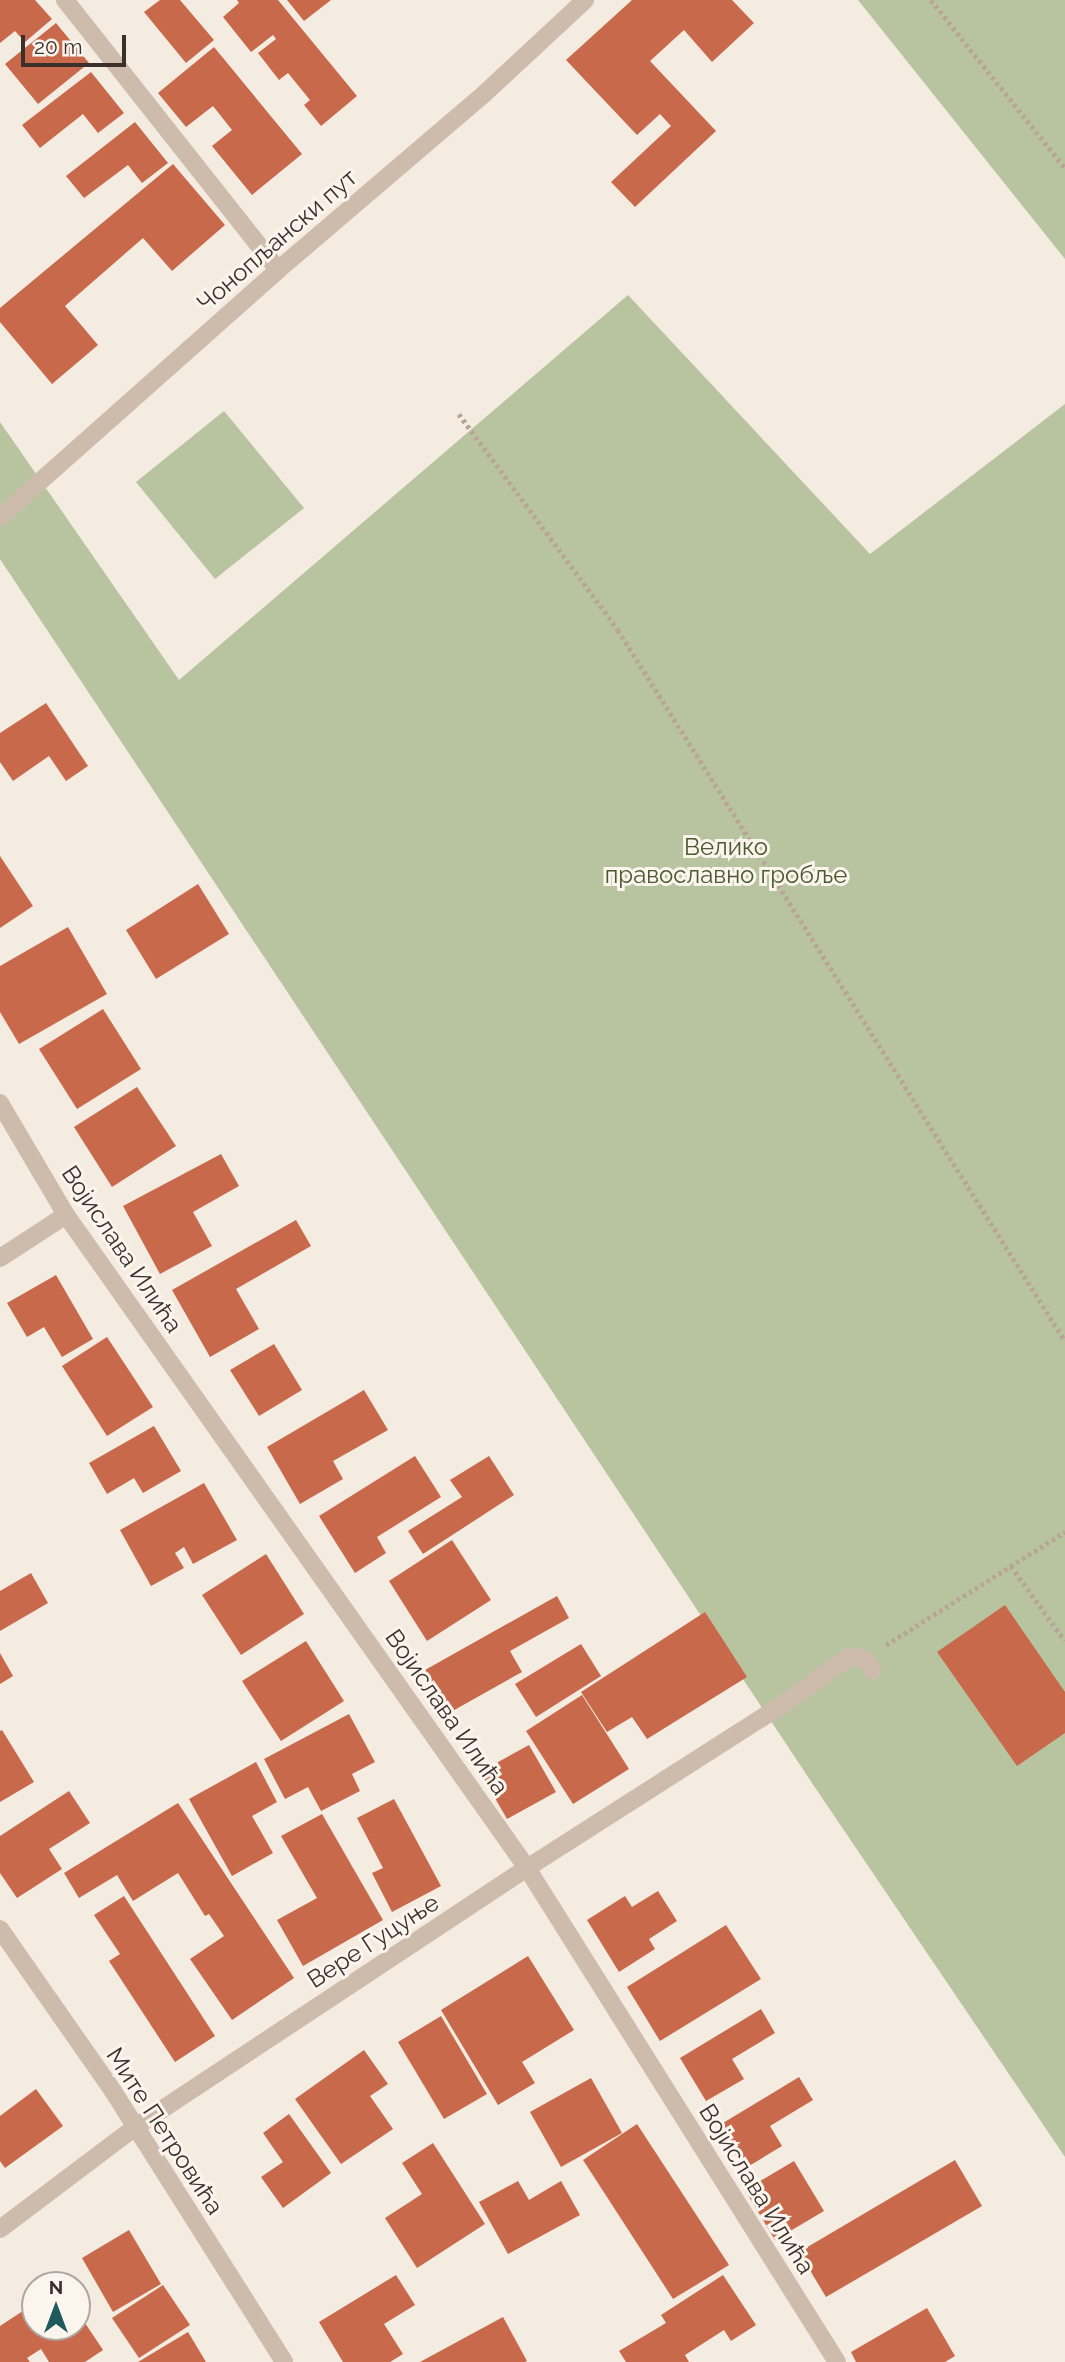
<!DOCTYPE html>
<html>
<head>
<meta charset="utf-8">
<style>
  body { margin:0 }
  #map { position:relative; width:1065px; height:2362px; overflow:hidden; background:#f4ebe1; font-family:Raleway,sans-serif }
  div>[style] { position:absolute }
  [style*='--x'] { left:calc(var(--x)*1px); top:calc(var(--y)*1px); width:calc(var(--w)*1px); rotate:calc(var(--a)*1deg) }
  .green>* { inset:0; background:#b8c4a0 }
  .building>* { inset:0; background:#c8694b }
  .path>* { height:4.5px; margin-top:-2.25px; transform-origin:0; background:repeating-linear-gradient(90deg,#b9a596 0 3.5px,transparent 0 7px) }
  .minor>* { height:18px; margin:-9px; padding:0 9px; transform-origin:9px; border-radius:9px; background:#cdbbac }
  span { translate:-50% -50%; white-space:nowrap; text-align:center; line-height:1.15; -webkit-text-stroke:6px #fbf5ee; paint-order:stroke }
  .street-label { font-size:24px; color:#3b302b }
  .park-label { font-size:24px; color:#4a5a2e }
  .north { position:absolute; left:21px; top:2271px; width:70px; height:70px; box-sizing:border-box; background:#fbf5ee; border:2px solid #aea6a0; border-radius:50%; rotate:0deg; font-size:19px; font-weight:700; line-height:28px; text-align:center; color:#3b302b }
  .north::after { content:''; display:block; margin:auto; width:24px; height:32px; background:#1f5a5e; clip-path:polygon(50% 0,100% 100%,50% 72%,0 100%) }
  .scale { position:absolute; left:21px; top:35px; width:105px; height:32px; box-sizing:border-box; border:4px solid #3b302b; border-top:0; padding-left:9px; font-size:21px; line-height:24px; white-space:nowrap; color:#3b302b; -webkit-text-stroke:5px #fbf5ee; paint-order:stroke }
</style>
</head>
<body>
<div id="map">
  <div class="green">
    <i style="clip-path:polygon(858px 0,1065px 0,1065px 259px)"></i>
    <i style="clip-path:polygon(628px 295px,870px 554px,1065px 404px,1065px 2157px,814px 1786px,0 559px,0 422px,179px 680px)"></i>
    <i style="clip-path:polygon(224px 411px,304px 508px,215px 579px,136px 482px)"></i>
  </div>
  <div class="building">
    <i style="clip-path:polygon(0 0,35px 0,52px 19px,25px 42px,15px 31px,0 43px)"></i>
    <i style="clip-path:polygon(160px 0,180px 0,214px 40px,186px 63px,144px 12px)"></i>
    <i style="clip-path:polygon(237px 0,278px 0,357px 96px,321px 126px,304px 105px,310px 100px,288px 73px,279px 80px,258px 53px,276px 39px,273px 35px,251px 52px,223px 17px,239px 3px)"></i>
    <i style="clip-path:polygon(287px 0,331px 0,304px 21px)"></i>
    <i style="clip-path:polygon(632px 0,732px 0,754px 23px,712px 62px,684px 30px,650px 61px,716px 131px,635px 207px,611px 182px,671px 126px,660px 114px,637px 135px,566px 60px)"></i>
    <i style="clip-path:polygon(56px 23px,89px 63px,38px 104px,5px 64px)"></i>
    <i style="clip-path:polygon(214px 47px,302px 154px,252px 195px,212px 146px,232px 130px,213px 106px,186px 127px,158px 93px)"></i>
    <i style="clip-path:polygon(91px 72px,124px 113px,98px 133px,83px 114px,40px 148px,22px 125px)"></i>
    <i style="clip-path:polygon(135px 122px,168px 163px,142px 183px,128px 165px,84px 198px,66px 176px)"></i>
    <i style="clip-path:polygon(173px 164px,225px 225px,172px 271px,143px 238px,65px 306px,98px 345px,52px 384px,0 322px,0 308px)"></i>
    <i style="clip-path:polygon(46px 703px,88px 766px,66px 781px,49px 756px,13px 781px,0 762px,0 733px)"></i>
    <i style="clip-path:polygon(0 856px,33px 906px,0 928px)"></i>
    <i style="clip-path:polygon(198px 884px,229px 934px,156px 979px,126px 930px)"></i>
    <i style="clip-path:polygon(68px 927px,107px 994px,19px 1044px,0 1012px,0 966px)"></i>
    <i style="clip-path:polygon(103px 1009px,141px 1069px,77px 1109px,39px 1049px)"></i>
    <i style="clip-path:polygon(137px 1087px,176px 1146px,112px 1187px,74px 1127px)"></i>
    <i style="clip-path:polygon(221px 1154px,239px 1186px,193px 1212px,212px 1246px,160px 1274px,123px 1206px)"></i>
    <i style="clip-path:polygon(296px 1220px,311px 1246px,236px 1289px,259px 1329px,210px 1357px,172px 1290px)"></i>
    <i style="clip-path:polygon(56px 1275px,93px 1339px,62px 1357px,44px 1327px,27px 1337px,7px 1303px)"></i>
    <i style="clip-path:polygon(107px 1337px,153px 1407px,107px 1436px,62px 1366px)"></i>
    <i style="clip-path:polygon(274px 1344px,302px 1390px,259px 1416px,230px 1370px)"></i>
    <i style="clip-path:polygon(364px 1390px,388px 1430px,333px 1461px,343px 1479px,300px 1504px,267px 1447px)"></i>
    <i style="clip-path:polygon(154px 1426px,181px 1471px,143px 1493px,134px 1478px,107px 1494px,89px 1463px)"></i>
    <i style="clip-path:polygon(415px 1456px,441px 1497px,377px 1537px,386px 1553px,355px 1573px,319px 1516px)"></i>
    <i style="clip-path:polygon(489px 1456px,514px 1495px,423px 1554px,408px 1531px,462px 1497px,450px 1480px)"></i>
    <i style="clip-path:polygon(204px 1483px,237px 1540px,193px 1564px,184px 1547px,175px 1553px,184px 1568px,151px 1586px,120px 1530px)"></i>
    <i style="clip-path:polygon(452px 1540px,491px 1600px,427px 1641px,389px 1581px)"></i>
    <i style="clip-path:polygon(266px 1554px,304px 1614px,241px 1655px,202px 1595px)"></i>
    <i style="clip-path:polygon(31px 1573px,48px 1603px,0 1631px,0 1591px)"></i>
    <i style="clip-path:polygon(557px 1596px,569px 1618px,510px 1651px,522px 1672px,449px 1713px,425px 1670px)"></i>
    <i style="clip-path:polygon(1005px 1605px,1065px 1692px,1065px 1733px,1017px 1766px,937px 1652px)"></i>
    <i style="clip-path:polygon(705px 1612px,747px 1677px,647px 1739px,632px 1717px,607px 1732px,581px 1692px)"></i>
    <i style="clip-path:polygon(306px 1641px,344px 1701px,281px 1741px,242px 1681px)"></i>
    <i style="clip-path:polygon(581px 1644px,601px 1676px,536px 1717px,515px 1684px)"></i>
    <i style="clip-path:polygon(0 1653px,13px 1676px,0 1684px)"></i>
    <i style="clip-path:polygon(582px 1695px,629px 1769px,573px 1804px,526px 1731px)"></i>
    <i style="clip-path:polygon(349px 1714px,375px 1762px,352px 1774px,360px 1791px,321px 1811px,308px 1787px,285px 1799px,264px 1759px)"></i>
    <i style="clip-path:polygon(2px 1730px,34px 1782px,0 1802px,0 1731px)"></i>
    <i style="clip-path:polygon(529px 1745px,556px 1792px,507px 1819px,480px 1772px)"></i>
    <i style="clip-path:polygon(256px 1762px,277px 1802px,252px 1816px,273px 1853px,232px 1876px,189px 1799px)"></i>
    <i style="clip-path:polygon(69px 1791px,90px 1823px,49px 1849px,62px 1869px,17px 1898px,0 1873px,0 1836px)"></i>
    <i style="clip-path:polygon(394px 1799px,441px 1886px,392px 1912px,372px 1873px,383px 1868px,357px 1818px)"></i>
    <i style="clip-path:polygon(178px 1803px,294px 1978px,232px 2020px,190px 1959px,224px 1936px,209px 1914px,205px 1916px,178px 1873px,133px 1901px,117px 1875px,79px 1898px,64px 1873px)"></i>
    <i style="clip-path:polygon(322px 1814px,383px 1920px,303px 1966px,277px 1920px,317px 1898px,281px 1836px)"></i>
    <i style="clip-path:polygon(658px 1891px,677px 1921px,649px 1939px,655px 1949px,619px 1972px,587px 1920px,625px 1896px,632px 1907px)"></i>
    <i style="clip-path:polygon(124px 1896px,215px 2036px,175px 2062px,109px 1961px,120px 1954px,94px 1915px)"></i>
    <i style="clip-path:polygon(726px 1925px,761px 1979px,660px 2041px,627px 1987px)"></i>
    <i style="clip-path:polygon(528px 1956px,574px 2030px,522px 2062px,535px 2083px,498px 2105px,441px 2010px)"></i>
    <i style="clip-path:polygon(761px 2009px,775px 2033px,732px 2059px,744px 2079px,706px 2101px,680px 2058px)"></i>
    <i style="clip-path:polygon(441px 2016px,487px 2094px,444px 2119px,398px 2042px)"></i>
    <i style="clip-path:polygon(364px 2050px,388px 2084px,370px 2096px,393px 2129px,341px 2164px,295px 2099px)"></i>
    <i style="clip-path:polygon(799px 2077px,813px 2100px,770px 2126px,782px 2146px,744px 2169px,718px 2126px)"></i>
    <i style="clip-path:polygon(591px 2078px,622px 2133px,561px 2167px,530px 2112px)"></i>
    <i style="clip-path:polygon(36px 2089px,63px 2126px,5px 2168px,0 2161px,0 2116px)"></i>
    <i style="clip-path:polygon(289px 2114px,331px 2173px,283px 2208px,261px 2177px,283px 2162px,263px 2133px)"></i>
    <i style="clip-path:polygon(637px 2124px,729px 2265px,673px 2299px,583px 2160px)"></i>
    <i style="clip-path:polygon(433px 2143px,485px 2224px,417px 2268px,385px 2218px,422px 2194px,402px 2163px)"></i>
    <i style="clip-path:polygon(955px 2160px,982px 2206px,826px 2297px,799px 2252px)"></i>
    <i style="clip-path:polygon(794px 2161px,824px 2211px,775px 2240px,745px 2190px)"></i>
    <i style="clip-path:polygon(518px 2181px,529px 2200px,561px 2181px,580px 2215px,508px 2254px,479px 2202px)"></i>
    <i style="clip-path:polygon(129px 2230px,161px 2284px,113px 2312px,82px 2258px)"></i>
    <i style="clip-path:polygon(396px 2275px,415px 2305px,384px 2324px,403px 2354px,390px 2362px,343px 2362px,319px 2322px)"></i>
    <i style="clip-path:polygon(723px 2275px,756px 2325px,731px 2341px,724px 2330px,685px 2355px,689px 2362px,626px 2362px,619px 2351px,666px 2323px,661px 2315px)"></i>
    <i style="clip-path:polygon(163px 2285px,190px 2325px,139px 2358px,112px 2318px)"></i>
    <i style="clip-path:polygon(35px 2303px,35px 2327px,77px 2327px,77px 2311px,103px 2350px,85px 2362px,49px 2362px,41px 2349px,27px 2358px,30px 2362px,0 2362px,0 2326px)"></i>
    <i style="clip-path:polygon(927px 2308px,955px 2356px,945px 2362px,856px 2362px,851px 2352px)"></i>
    <i style="clip-path:polygon(503px 2317px,527px 2361px,525px 2362px,420px 2362px)"></i>
    <i style="clip-path:polygon(188px 2332px,206px 2362px,138px 2362px)"></i>
  </div>
  <div class="path">
    <i style="--x:931;--y:0;--w:215;--a:51.4"></i>
    <i style="--x:459;--y:414;--w:268;--a:53.6"></i>
    <i style="--x:618;--y:630;--w:840;--a:57.84"></i>
    <i style="--x:1011;--y:1566;--w:92;--a:54.2"></i>
    <i style="--x:886;--y:1645;--w:212;--a:-32.3"></i>
  </div>
  <div class="minor">
    <i style="--x:65;--y:0;--w:344;--a:51.7"></i>
    <i style="--x:0;--y:517;--w:372;--a:-41.6"></i>
    <i style="--x:278;--y:270;--w:271;--a:-40.5"></i>
    <i style="--x:484;--y:94;--w:138;--a:-42.9"></i>
    <i style="--x:0;--y:1103;--w:130;--a:59.5"></i>
    <i style="--x:66;--y:1215;--w:799;--a:54.78"></i>
    <i style="--x:527;--y:1868;--w:583;--a:57.89"></i>
    <i style="--x:0;--y:1258;--w:79;--a:-33.1"></i>
    <i style="--x:0;--y:1929;--w:198;--a:55.1"></i>
    <i style="--x:113;--y:2091;--w:320;--a:57.7"></i>
    <i style="--x:0;--y:2229;--w:168;--a:-37"></i>
    <i style="--x:134;--y:2128;--w:471;--a:-33.5"></i>
    <i style="--x:527;--y:1868;--w:303;--a:-32.6"></i>
    <i style="--x:782;--y:1705;--w:82;--a:-35.6"></i>
    <i style="--x:849;--y:1657;--w:16;--a:7"></i>
    <i style="--x:865;--y:1659;--w:14;--a:56"></i>
  </div>
  <div class="street-label">
    <span style="left:277px;top:240px;rotate:-41deg">Чонопљански пут</span>
    <span style="left:122px;top:1249px;rotate:56deg">Војислава Илића</span>
    <span style="left:447px;top:1712px;rotate:55deg">Војислава Илића</span>
    <span style="left:373px;top:1941px;rotate:-33deg">Вере Гуцуње</span>
    <span style="left:165px;top:2131px;rotate:57deg">Мите Петровића</span>
    <span style="left:757px;top:2189px;rotate:58deg">Војислава Илића</span>
  </div>
  <div class="park-label">
    <span style="left:726px;top:861px">Велико<br>православно гробље</span>
  </div>
  <div class="north">N</div>
  <div class="scale">20 m</div>
</div>
</body>
</html>
